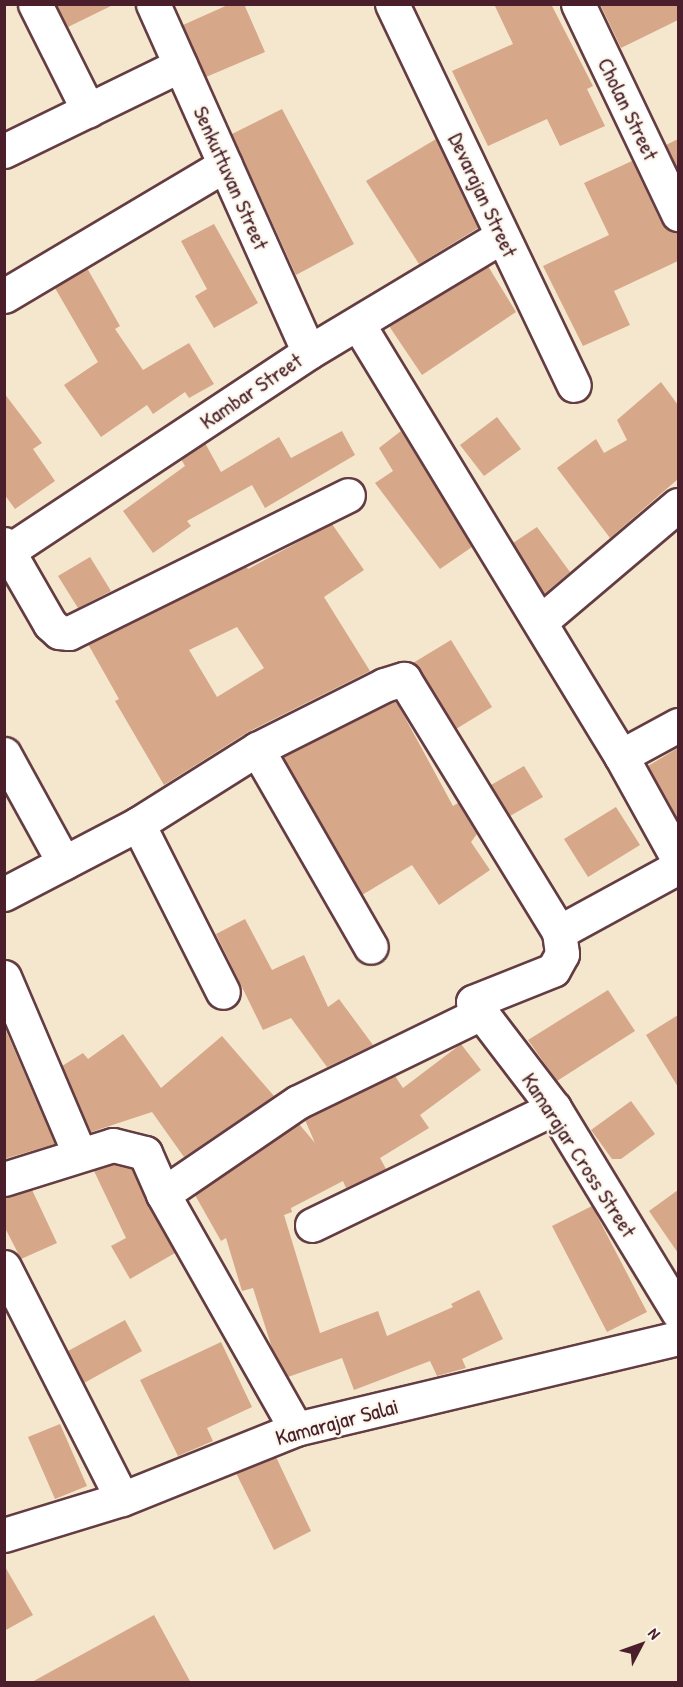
<!DOCTYPE html>
<html>
<head>
<meta charset="utf-8">
<style>
  body { margin:0 }
  #map { position:relative; width:683px; height:1687px; overflow:hidden; background:#f4e7cd; font-family:"Patrick Hand",sans-serif }
  div>[style] { position:absolute }
  [style*='--x'] { left:calc(var(--x)*1px); top:calc(var(--y)*1px); width:calc(var(--w)*1px); rotate:calc(var(--a)*1deg) }
  .building>* { inset:0; background:#d7a789 }
  .roads { filter:drop-shadow(2px 0 #643d43) drop-shadow(-2px 0 #643d43) drop-shadow(0 2px #643d43) drop-shadow(0 -2px #643d43) }
  .street>* { height:33px; margin:-16.5px; padding:0 16.5px; transform-origin:16.5px; border-radius:16.5px; background:#fff }
  span { translate:-50% -50%; white-space:nowrap; text-align:center; line-height:1.15; -webkit-text-stroke:4.5px #fbf7ec; paint-order:stroke }
  .street-label { font-size:22px; color:#4a1f2b }
  .frame { position:absolute; inset:0; border:6px solid #4a1f2b; pointer-events:none }
  .north { position:absolute; left:611px; top:1615px; width:60px; height:60px; -webkit-text-stroke:4px #fbf7ec; paint-order:stroke; rotate:49deg; font-size:16px; font-weight:700; line-height:24px; text-align:center; color:#4a1f2b }
  .north::after { content:''; display:block; margin:auto; width:21px; height:27px; background:#4a1f2b; clip-path:polygon(50% 0,100% 100%,50% 72%,0 100%) }
</style>
</head>
<body>
<div id="map">
  <div class="building">
    <i style="clip-path:polygon(56px 4px,115px 4px,68px 27px)"></i>
    <i style="clip-path:polygon(230px 4px,244px 4px,265px 52px,206px 77px,183px 25px)"></i>
    <i style="clip-path:polygon(494px 4px,551px 4px,593px 86px,587px 89px,605px 126px,560px 146px,547px 119px,488px 146px,452px 71px,513px 44px)"></i>
    <i style="clip-path:polygon(600px 4px,678px 4px,678px 20px,621px 48px)"></i>
    <i style="clip-path:polygon(282px 109px,354px 244px,296px 275px,232px 134px)"></i>
    <i style="clip-path:polygon(436px 139px,478px 228px,419px 264px,366px 181px)"></i>
    <i style="clip-path:polygon(678px 139px,678px 171px,666px 145px)"></i>
    <i style="clip-path:polygon(632px 161px,661px 222px,668px 230px,678px 232px,678px 261px,614px 291px,630px 325px,583px 346px,543px 266px,609px 235px,584px 183px)"></i>
    <i style="clip-path:polygon(214px 224px,258px 303px,214px 328px,195px 296px,207px 289px,181px 241px)"></i>
    <i style="clip-path:polygon(488px 266px,516px 312px,422px 375px,389px 326px)"></i>
    <i style="clip-path:polygon(87px 268px,120px 326px,115px 329px,143px 370px,189px 343px,214px 384px,189px 398px,185px 392px,153px 414px,147px 405px,101px 437px,64px 385px,98px 362px,55px 288px)"></i>
    <i style="clip-path:polygon(661px 382px,678px 405px,678px 479px,610px 538px,557px 468px,596px 439px,604px 453px,627px 440px,617px 420px)"></i>
    <i style="clip-path:polygon(4px 393px,42px 443px,33px 449px,55px 481px,15px 509px,4px 494px)"></i>
    <i style="clip-path:polygon(497px 417px,521px 449px,484px 476px,460px 445px)"></i>
    <i style="clip-path:polygon(342px 431px,355px 455px,265px 508px,252px 485px,187px 521px,191px 526px,153px 553px,123px 511px,185px 466px,181px 459px,205px 443px,221px 472px,279px 437px,291px 458px)"></i>
    <i style="clip-path:polygon(401px 431px,472px 547px,440px 569px,375px 483px,393px 471px,379px 448px)"></i>
    <i style="clip-path:polygon(evenodd,332px 524px,364px 570px,324px 597px,370px 671px,248px 732px,164px 785px,115px 701px,119px 699px,88px 644px,246px 566px,248px 569px,332px 524px,237px 627px,264px 668px,217px 697px,189px 650px,237px 627px)"></i>
    <i style="clip-path:polygon(537px 527px,570px 572px,544px 594px,513px 543px)"></i>
    <i style="clip-path:polygon(90px 557px,111px 591px,78px 608px,58px 576px)"></i>
    <i style="clip-path:polygon(451px 640px,492px 707px,456px 729px,413px 663px)"></i>
    <i style="clip-path:polygon(396px 701px,453px 806px,458px 803px,477px 834px,471px 842px,490px 870px,439px 905px,412px 865px,362px 895px,283px 757px)"></i>
    <i style="clip-path:polygon(678px 748px,678px 821px,648px 766px)"></i>
    <i style="clip-path:polygon(524px 766px,543px 797px,510px 816px,491px 785px)"></i>
    <i style="clip-path:polygon(616px 807px,640px 845px,588px 877px,564px 839px)"></i>
    <i style="clip-path:polygon(245px 919px,272px 970px,304px 955px,328px 1007px,339px 999px,373px 1045px,327px 1067px,291px 1018px,263px 1030px,216px 934px)"></i>
    <i style="clip-path:polygon(608px 990px,635px 1031px,557px 1081px,528px 1040px)"></i>
    <i style="clip-path:polygon(678px 1015px,678px 1087px,646px 1035px)"></i>
    <i style="clip-path:polygon(4px 1026px,55px 1144px,4px 1159px)"></i>
    <i style="clip-path:polygon(123px 1034px,161px 1088px,222px 1036px,274px 1096px,184px 1157px,152px 1112px,91px 1132px,62px 1066px,83px 1053px,88px 1059px)"></i>
    <i style="clip-path:polygon(461px 1044px,481px 1070px,420px 1115px,429px 1128px,380px 1158px,386px 1169px,346px 1188px,343px 1181px,291px 1208px,292px 1212px,284px 1215px,320px 1333px,378px 1311px,387px 1336px,453px 1307px,451px 1304px,479px 1290px,503px 1339px,462px 1359px,466px 1368px,437px 1376px,430px 1361px,354px 1390px,342px 1358px,288px 1377px,272px 1348px,253px 1288px,242px 1291px,226px 1238px,221px 1241px,195px 1195px,299px 1124px,315px 1143px,305px 1120px,307px 1118px,395px 1076px,403px 1088px)"></i>
    <i style="clip-path:polygon(631px 1101px,655px 1134px,621px 1159px,612px 1159px,591px 1130px)"></i>
    <i style="clip-path:polygon(114px 1164px,132px 1169px,175px 1253px,130px 1279px,111px 1246px,126px 1238px,94px 1171px)"></i>
    <i style="clip-path:polygon(32px 1190px,57px 1243px,21px 1259px,4px 1226px,4px 1197px)"></i>
    <i style="clip-path:polygon(678px 1190px,678px 1253px,649px 1211px)"></i>
    <i style="clip-path:polygon(592px 1206px,647px 1312px,607px 1332px,552px 1226px)"></i>
    <i style="clip-path:polygon(125px 1320px,142px 1351px,84px 1383px,68px 1351px)"></i>
    <i style="clip-path:polygon(221px 1342px,252px 1407px,207px 1428px,213px 1441px,178px 1456px,140px 1380px)"></i>
    <i style="clip-path:polygon(60px 1424px,87px 1486px,55px 1499px,28px 1437px)"></i>
    <i style="clip-path:polygon(276px 1457px,311px 1531px,274px 1550px,236px 1473px)"></i>
    <i style="clip-path:polygon(4px 1565px,33px 1615px,4px 1631px)"></i>
    <i style="clip-path:polygon(154px 1615px,191px 1683px,30px 1683px)"></i>
  </div>
  <div class="roads">
    <div class="street">
      <i style="--x:35;--y:4;--w:119;--a:63.4"></i>
      <i style="--x:153;--y:4;--w:381;--a:65.9"></i>
      <i style="--x:392;--y:4;--w:422;--a:64.5"></i>
      <i style="--x:578;--y:4;--w:233;--a:64.5"></i>
      <i style="--x:4;--y:151;--w:196;--a:-26"></i>
      <i style="--x:4;--y:296;--w:257;--a:-30.7"></i>
      <i style="--x:358;--y:324;--w:506;--a:58.67"></i>
      <i style="--x:621;--y:756;--w:118;--a:61"></i>
      <i style="--x:4;--y:544;--w:92;--a:60.1"></i>
      <i style="--x:50;--y:624;--w:12;--a:42"></i>
      <i style="--x:59;--y:632;--w:10;--a:6"></i>
      <i style="--x:69;--y:633;--w:311;--a:-26.3"></i>
      <i style="--x:4;--y:554;--w:366;--a:-33.5"></i>
      <i style="--x:309;--y:352;--w:225;--a:-31"></i>
      <i style="--x:540;--y:622;--w:181;--a:-40.3"></i>
      <i style="--x:257;--y:749;--w:228;--a:60.1"></i>
      <i style="--x:4;--y:754;--w:124;--a:61.2"></i>
      <i style="--x:621;--y:756;--w:65;--a:-28.5"></i>
      <i style="--x:138;--y:824;--w:188;--a:63.2"></i>
      <i style="--x:4;--y:894;--w:151;--a:-27.6"></i>
      <i style="--x:138;--y:824;--w:141;--a:-32.2"></i>
      <i style="--x:257;--y:749;--w:142;--a:-26.7"></i>
      <i style="--x:384;--y:685;--w:21;--a:-17"></i>
      <i style="--x:404;--y:679;--w:297;--a:58.5"></i>
      <i style="--x:559;--y:932;--w:22;--a:82"></i>
      <i style="--x:562;--y:954;--w:18;--a:119"></i>
      <i style="--x:553;--y:970;--w:86;--a:158.2"></i>
      <i style="--x:473;--y:1002;--w:133;--a:52.6"></i>
      <i style="--x:554;--y:1108;--w:239;--a:58.7"></i>
      <i style="--x:559;--y:932;--w:136;--a:-28.6"></i>
      <i style="--x:4;--y:977;--w:191;--a:66.9"></i>
      <i style="--x:4;--y:1179;--w:114;--a:-17.3"></i>
      <i style="--x:113;--y:1145;--w:33;--a:14"></i>
      <i style="--x:145;--y:1153;--w:45;--a:66.3"></i>
      <i style="--x:163;--y:1194;--w:270;--a:60.5"></i>
      <i style="--x:163;--y:1194;--w:163;--a:-34.3"></i>
      <i style="--x:298;--y:1102;--w:201;--a:-25.9"></i>
      <i style="--x:312;--y:1225;--w:269;--a:-25.8"></i>
      <i style="--x:4;--y:1267;--w:260;--a:63"></i>
      <i style="--x:4;--y:1535;--w:123;--a:-17"></i>
      <i style="--x:122;--y:1499;--w:188;--a:-21.9"></i>
      <i style="--x:296;--y:1429;--w:393;--a:-13.4"></i>
    </div>
  </div>
  <div class="street-label">
    <span style="left:628px;top:109px;rotate:64deg">Cholan Street</span>
    <span style="left:231px;top:178px;rotate:66deg">Senkuttuvan Street</span>
    <span style="left:483px;top:195px;rotate:65deg">Devarajan Street</span>
    <span style="left:251px;top:391px;rotate:-34deg">Kambar Street</span>
    <span style="left:579px;top:1155px;rotate:57deg">Kamarajar Cross Street</span>
    <span style="left:337px;top:1422px;rotate:-15deg">Kamarajar Salai</span>
  </div>
  <div class="frame"></div>
  <div class="north">N</div>
</div>
</body>
</html>
